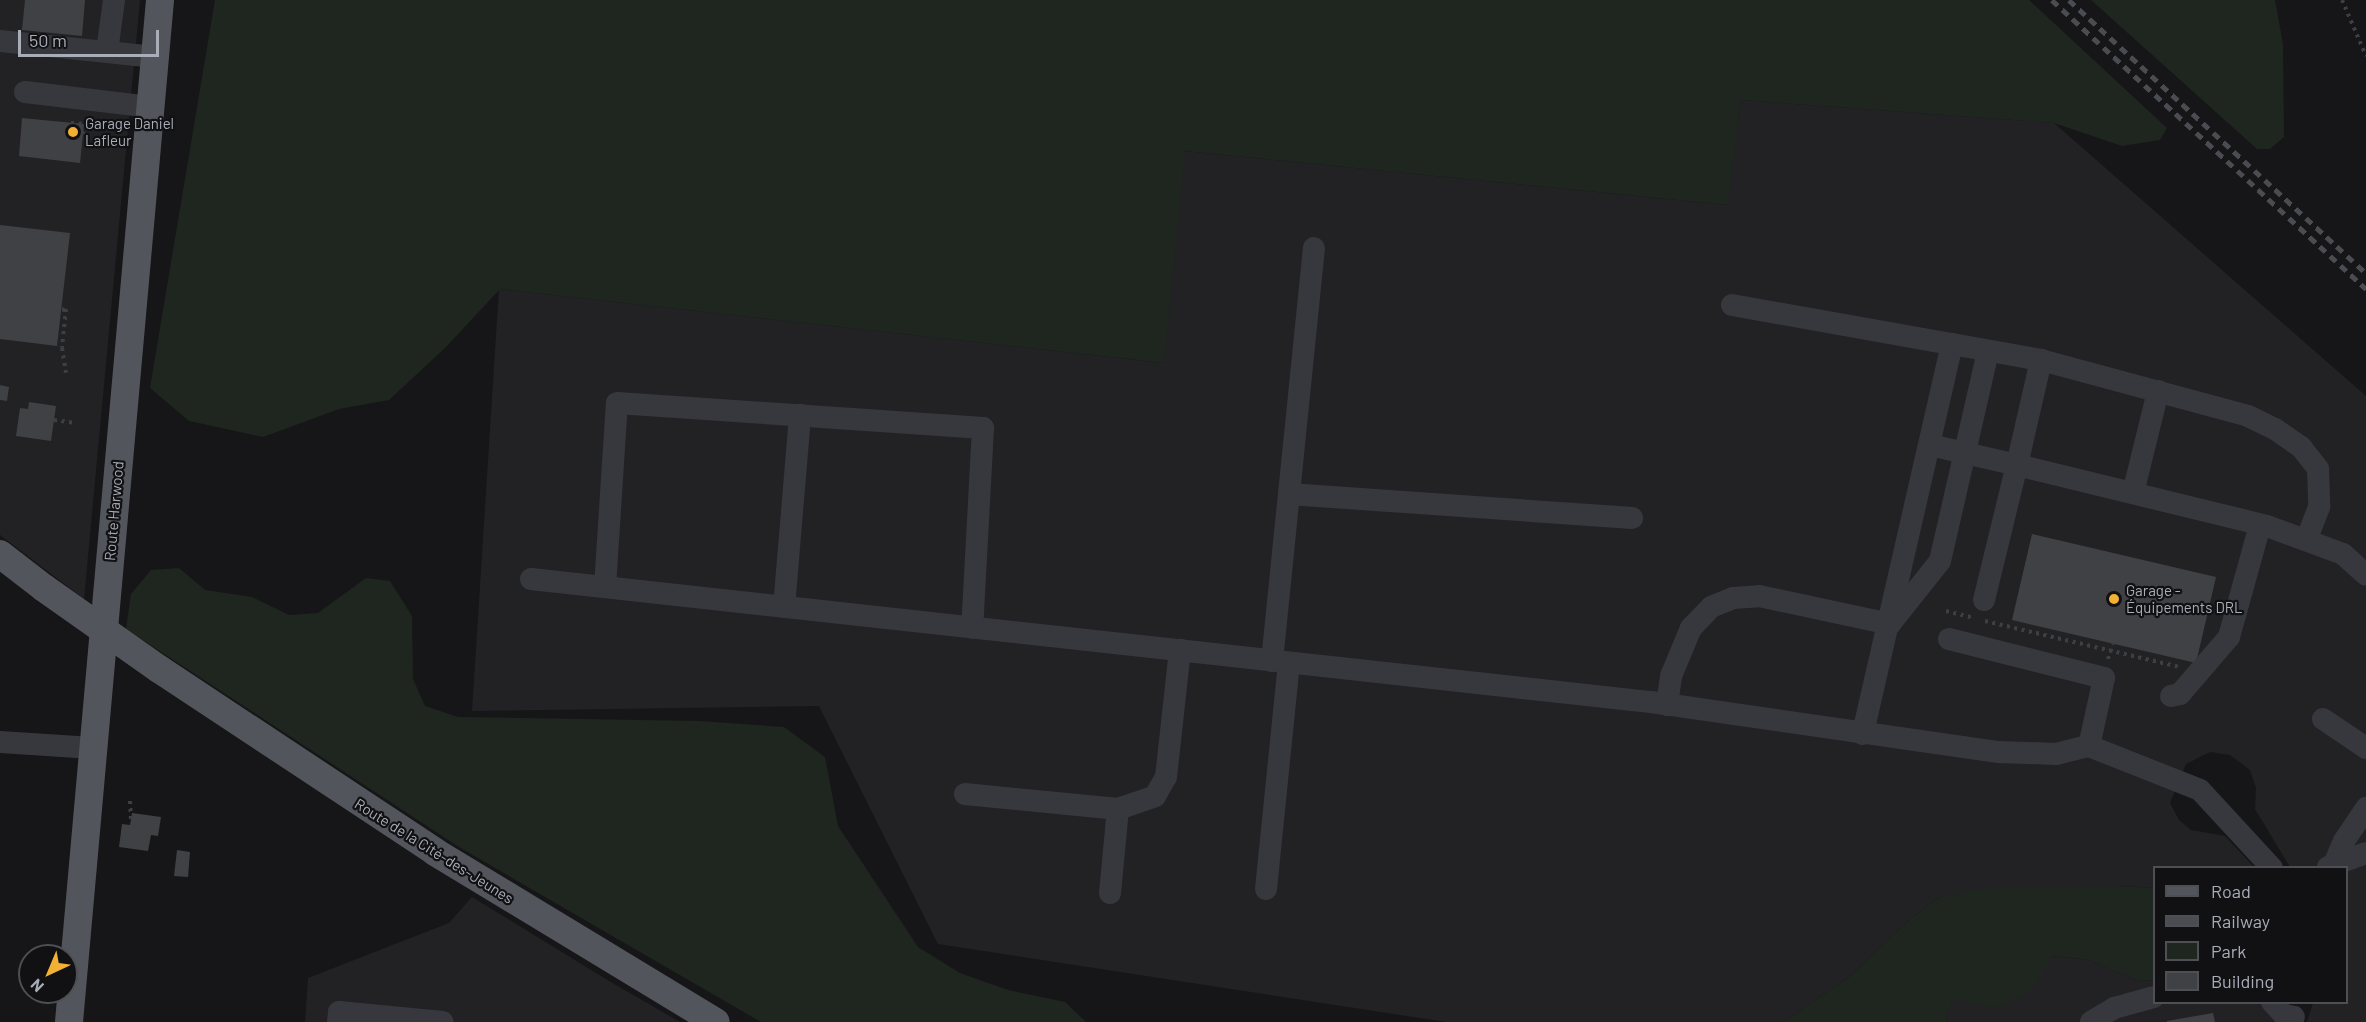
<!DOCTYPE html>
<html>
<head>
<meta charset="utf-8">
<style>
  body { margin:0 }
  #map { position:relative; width:2366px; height:1022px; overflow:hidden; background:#161618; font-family:Barlow,sans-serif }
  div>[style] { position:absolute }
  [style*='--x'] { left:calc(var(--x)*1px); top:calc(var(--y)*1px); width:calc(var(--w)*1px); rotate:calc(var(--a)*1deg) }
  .built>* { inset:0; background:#222225 }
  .green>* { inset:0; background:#1e261f }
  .building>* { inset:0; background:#404145 }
  .path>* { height:4px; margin-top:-2px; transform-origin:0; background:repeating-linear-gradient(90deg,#3d3f44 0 3px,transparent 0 7.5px) }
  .minor>* { height:22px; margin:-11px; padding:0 11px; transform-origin:11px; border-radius:11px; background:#37383d }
  .major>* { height:28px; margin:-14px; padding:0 14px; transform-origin:14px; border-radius:14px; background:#53555c }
  .rail>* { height:4.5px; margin-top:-2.25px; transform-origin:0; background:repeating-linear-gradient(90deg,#4a4c52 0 8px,transparent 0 14px) }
  .major-bridge>* { height:28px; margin:-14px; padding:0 14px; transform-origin:14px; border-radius:14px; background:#53555c }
  .dots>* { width:16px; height:16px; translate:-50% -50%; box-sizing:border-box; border:3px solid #111113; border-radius:50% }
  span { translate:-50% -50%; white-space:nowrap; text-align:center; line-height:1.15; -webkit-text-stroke:4.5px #111113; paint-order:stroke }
  .poi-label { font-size:15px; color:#a8adb8 }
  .left { translate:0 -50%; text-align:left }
  .street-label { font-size:15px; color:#a8adb8 }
  .legend { position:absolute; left:2153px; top:866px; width:195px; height:138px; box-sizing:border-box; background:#111113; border:2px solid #4d4f55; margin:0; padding:8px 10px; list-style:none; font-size:18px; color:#a8adb8 }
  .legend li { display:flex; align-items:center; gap:12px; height:30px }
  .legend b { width:30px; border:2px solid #4d4f55 }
  .north { position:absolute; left:18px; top:944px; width:60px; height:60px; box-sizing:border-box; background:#111113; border:2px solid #4d4f55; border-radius:50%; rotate:224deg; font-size:16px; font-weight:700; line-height:24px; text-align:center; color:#a8adb8 }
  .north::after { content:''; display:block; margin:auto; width:21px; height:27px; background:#f2b134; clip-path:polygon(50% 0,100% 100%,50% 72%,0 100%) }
  .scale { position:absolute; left:18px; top:30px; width:141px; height:27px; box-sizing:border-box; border:3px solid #a8adb8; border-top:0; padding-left:8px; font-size:18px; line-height:21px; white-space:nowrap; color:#a8adb8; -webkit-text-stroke:4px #111113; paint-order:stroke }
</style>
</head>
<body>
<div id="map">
  <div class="built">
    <i style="clip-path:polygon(0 0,140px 0,84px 599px,0 535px)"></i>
    <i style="clip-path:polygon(1741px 100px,2054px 123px,2366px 396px,2366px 1022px,2307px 1022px,2313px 1003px,2346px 1002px,2346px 868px,2290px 867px,2255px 809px,2256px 788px,2250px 770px,2230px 755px,2210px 752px,2186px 764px,2170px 803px,2179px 820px,2191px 830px,2225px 836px,2254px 867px,2154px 868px,2154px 888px,2118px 886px,1938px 898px,1909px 920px,1848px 978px,1783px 1022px,1446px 1022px,938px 944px,819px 706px,472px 711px,499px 289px,1163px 363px,1184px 151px,1727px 205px)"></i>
    <i style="clip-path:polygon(472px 897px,609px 981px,680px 1022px,305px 1022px,308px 978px,449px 923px)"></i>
    <i style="clip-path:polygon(2051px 956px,2089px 960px,2138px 981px,2154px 980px,2154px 1002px,2281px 1003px,2276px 1022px,1946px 1022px,1950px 999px)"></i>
  </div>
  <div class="green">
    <i style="clip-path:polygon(215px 0,2029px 0,2167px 128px,2160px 140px,2122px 146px,2054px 123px,1741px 100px,1728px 205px,1185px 151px,1164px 363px,500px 289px,446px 347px,389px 400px,339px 409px,263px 437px,189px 421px,150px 388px)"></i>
    <i style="clip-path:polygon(2091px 0,2275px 0,2283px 44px,2284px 137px,2270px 149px,2257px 149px)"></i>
    <i style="clip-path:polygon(179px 568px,205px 590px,252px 597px,289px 615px,318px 613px,366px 578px,390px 581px,412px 616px,413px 679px,425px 706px,458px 717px,699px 721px,784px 727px,825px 757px,838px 826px,918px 947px,960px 973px,1008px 990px,1065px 1002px,1086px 1022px,761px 1022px,459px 847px,126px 629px,131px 594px,151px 570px)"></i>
    <i style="clip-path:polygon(2118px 886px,2154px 888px,2154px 980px,2138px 981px,2089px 960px,2052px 956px,2031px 991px,1994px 1008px,1951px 999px,1946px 1022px,1783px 1022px,1848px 978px,1909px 920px,1938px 898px,1979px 889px)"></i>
  </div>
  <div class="building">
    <i style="clip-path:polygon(25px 0,85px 0,82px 36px,22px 30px)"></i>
    <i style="clip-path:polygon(22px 118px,84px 124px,80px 163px,19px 156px)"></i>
    <i style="clip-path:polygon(0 225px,70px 233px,57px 346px,0 339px)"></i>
    <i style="clip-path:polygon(0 385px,9px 387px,7px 401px,0 400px)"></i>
    <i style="clip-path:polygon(29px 402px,56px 406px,51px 441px,16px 436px,20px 408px,28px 409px)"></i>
    <i style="clip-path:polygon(2032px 534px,2216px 577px,2196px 663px,2012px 620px)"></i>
    <i style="clip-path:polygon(132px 813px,161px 817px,158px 836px,151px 835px,148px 851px,119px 847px,122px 824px,130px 825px)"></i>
    <i style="clip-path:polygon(177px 850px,190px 852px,188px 877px,174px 876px)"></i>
    <i style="clip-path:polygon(2213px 1013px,2215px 1022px,2167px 1022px,2167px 1021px)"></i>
  </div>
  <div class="path">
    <i style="--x:2342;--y:0;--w:61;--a:66.8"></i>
    <i style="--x:71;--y:123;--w:13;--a:4"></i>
    <i style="--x:84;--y:124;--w:11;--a:95"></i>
    <i style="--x:62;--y:310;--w:4;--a:-14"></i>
    <i style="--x:66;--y:309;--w:39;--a:96"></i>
    <i style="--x:62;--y:348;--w:25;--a:81"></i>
    <i style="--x:54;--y:420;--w:22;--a:8"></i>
    <i style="--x:1946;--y:611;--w:29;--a:14"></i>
    <i style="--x:1985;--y:621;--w:199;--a:13.3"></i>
    <i style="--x:2108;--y:659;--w:16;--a:-72"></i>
    <i style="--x:130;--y:801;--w:18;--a:87"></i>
  </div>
  <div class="minor">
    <i style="--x:114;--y:0;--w:52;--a:97.7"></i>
    <i style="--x:107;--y:52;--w:48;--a:5.9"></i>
    <i style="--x:0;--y:41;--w:108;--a:5.9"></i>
    <i style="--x:25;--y:92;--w:126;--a:6.8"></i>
    <i style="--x:1732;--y:305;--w:223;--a:10.1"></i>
    <i style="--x:1952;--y:344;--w:400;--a:102.9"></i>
    <i style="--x:1952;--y:344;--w:90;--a:10.2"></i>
    <i style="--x:2041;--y:360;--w:214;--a:15.1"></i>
    <i style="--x:2248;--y:416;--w:30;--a:26"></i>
    <i style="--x:2275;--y:429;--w:32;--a:35"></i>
    <i style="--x:2301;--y:447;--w:28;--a:52"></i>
    <i style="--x:2318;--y:469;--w:38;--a:88"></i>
    <i style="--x:2319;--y:507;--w:34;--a:111"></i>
    <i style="--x:1930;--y:445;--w:89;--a:12.9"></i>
    <i style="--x:2017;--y:465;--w:108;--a:-77.1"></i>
    <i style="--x:2133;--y:493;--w:105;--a:-76.2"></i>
    <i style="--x:1289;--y:494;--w:344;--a:4"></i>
    <i style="--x:531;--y:579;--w:1127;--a:6.27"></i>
    <i style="--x:1651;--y:702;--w:353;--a:8.2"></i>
    <i style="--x:2000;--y:752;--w:56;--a:2"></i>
    <i style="--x:2056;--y:754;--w:34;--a:-14"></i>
    <i style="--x:605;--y:587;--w:184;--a:-86.3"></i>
    <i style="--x:617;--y:403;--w:367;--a:3.9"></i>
    <i style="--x:983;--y:428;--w:200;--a:93.1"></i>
    <i style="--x:1984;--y:600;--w:139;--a:-76.3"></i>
    <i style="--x:2017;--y:465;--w:257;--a:13.7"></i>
    <i style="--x:2267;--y:526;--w:81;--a:20.2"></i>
    <i style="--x:2343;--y:554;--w:31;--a:42"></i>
    <i style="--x:784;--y:607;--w:193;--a:-85.2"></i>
    <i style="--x:1949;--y:639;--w:160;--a:14.1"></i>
    <i style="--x:2104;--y:678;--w:70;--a:102.4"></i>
    <i style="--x:2089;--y:746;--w:119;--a:21.6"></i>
    <i style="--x:2200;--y:790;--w:106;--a:47.3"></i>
    <i style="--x:1272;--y:661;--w:415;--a:-84.2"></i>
    <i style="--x:2171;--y:696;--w:9;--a:-13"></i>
    <i style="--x:2180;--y:694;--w:75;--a:-49.3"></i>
    <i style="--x:2229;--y:637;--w:116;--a:-74.5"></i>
    <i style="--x:1667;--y:705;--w:29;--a:-82"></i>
    <i style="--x:1671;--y:676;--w:52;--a:-67.4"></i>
    <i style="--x:1691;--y:628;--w:29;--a:-46"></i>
    <i style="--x:1711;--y:607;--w:24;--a:-22"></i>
    <i style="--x:1733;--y:598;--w:26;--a:-4"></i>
    <i style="--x:1759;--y:596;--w:134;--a:12.1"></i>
    <i style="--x:1890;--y:624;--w:80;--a:-51.6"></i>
    <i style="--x:1940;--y:561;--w:215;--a:-77.1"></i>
    <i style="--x:2323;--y:719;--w:52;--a:34"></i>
    <i style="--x:0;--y:742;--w:93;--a:3.7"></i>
    <i style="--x:965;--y:794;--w:154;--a:5.6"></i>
    <i style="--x:2335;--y:862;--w:23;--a:-67"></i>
    <i style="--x:2344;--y:841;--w:40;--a:-56"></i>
    <i style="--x:2328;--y:867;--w:40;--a:-20.2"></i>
    <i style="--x:1266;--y:889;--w:227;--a:-84.2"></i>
    <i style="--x:1110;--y:893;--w:84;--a:-84.6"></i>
    <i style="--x:1118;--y:809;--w:39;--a:-19"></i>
    <i style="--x:1155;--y:796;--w:22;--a:-60"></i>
    <i style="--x:1166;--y:777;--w:128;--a:-83.7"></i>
    <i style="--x:2272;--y:1002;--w:18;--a:47"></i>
    <i style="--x:2284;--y:1015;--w:10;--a:11"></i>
    <i style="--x:338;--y:1022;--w:10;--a:-84"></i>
    <i style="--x:339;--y:1012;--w:104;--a:5.5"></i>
    <i style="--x:2091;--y:1022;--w:27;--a:-31"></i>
    <i style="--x:2114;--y:1008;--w:41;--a:-15.4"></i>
  </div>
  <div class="major">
    <i style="--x:0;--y:554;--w:56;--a:37.7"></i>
    <i style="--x:159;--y:669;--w:331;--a:33.5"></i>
    <i style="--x:435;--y:852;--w:328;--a:31.2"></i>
    <i style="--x:69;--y:1022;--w:1026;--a:-84.91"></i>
  </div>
  <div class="rail">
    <i style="--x:2052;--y:0;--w:427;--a:42.6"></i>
    <i style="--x:2069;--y:0;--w:403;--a:42.6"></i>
  </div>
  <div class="major-bridge">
    <i style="--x:44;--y:588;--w:141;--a:35.2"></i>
  </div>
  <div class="dots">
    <i style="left:73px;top:132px;background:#f2b134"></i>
    <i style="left:2114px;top:599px;background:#f2b134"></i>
  </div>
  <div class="poi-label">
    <span class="left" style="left:85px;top:132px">Garage Daniel<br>Lafleur</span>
    <span class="left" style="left:2126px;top:599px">Garage -<br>Équipements DRL</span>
  </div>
  <div class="street-label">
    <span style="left:114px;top:511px;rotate:-85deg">Route Harwood</span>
    <span style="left:434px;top:851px;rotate:32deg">Route de la Cité-des-Jeunes</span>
  </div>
  <ul class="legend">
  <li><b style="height:8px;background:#53555c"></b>Road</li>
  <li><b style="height:8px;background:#4a4c52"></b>Railway</li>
  <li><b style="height:16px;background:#1e261f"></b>Park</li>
  <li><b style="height:16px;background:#404145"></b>Building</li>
  </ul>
  <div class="north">N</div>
  <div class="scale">50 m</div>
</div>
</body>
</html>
